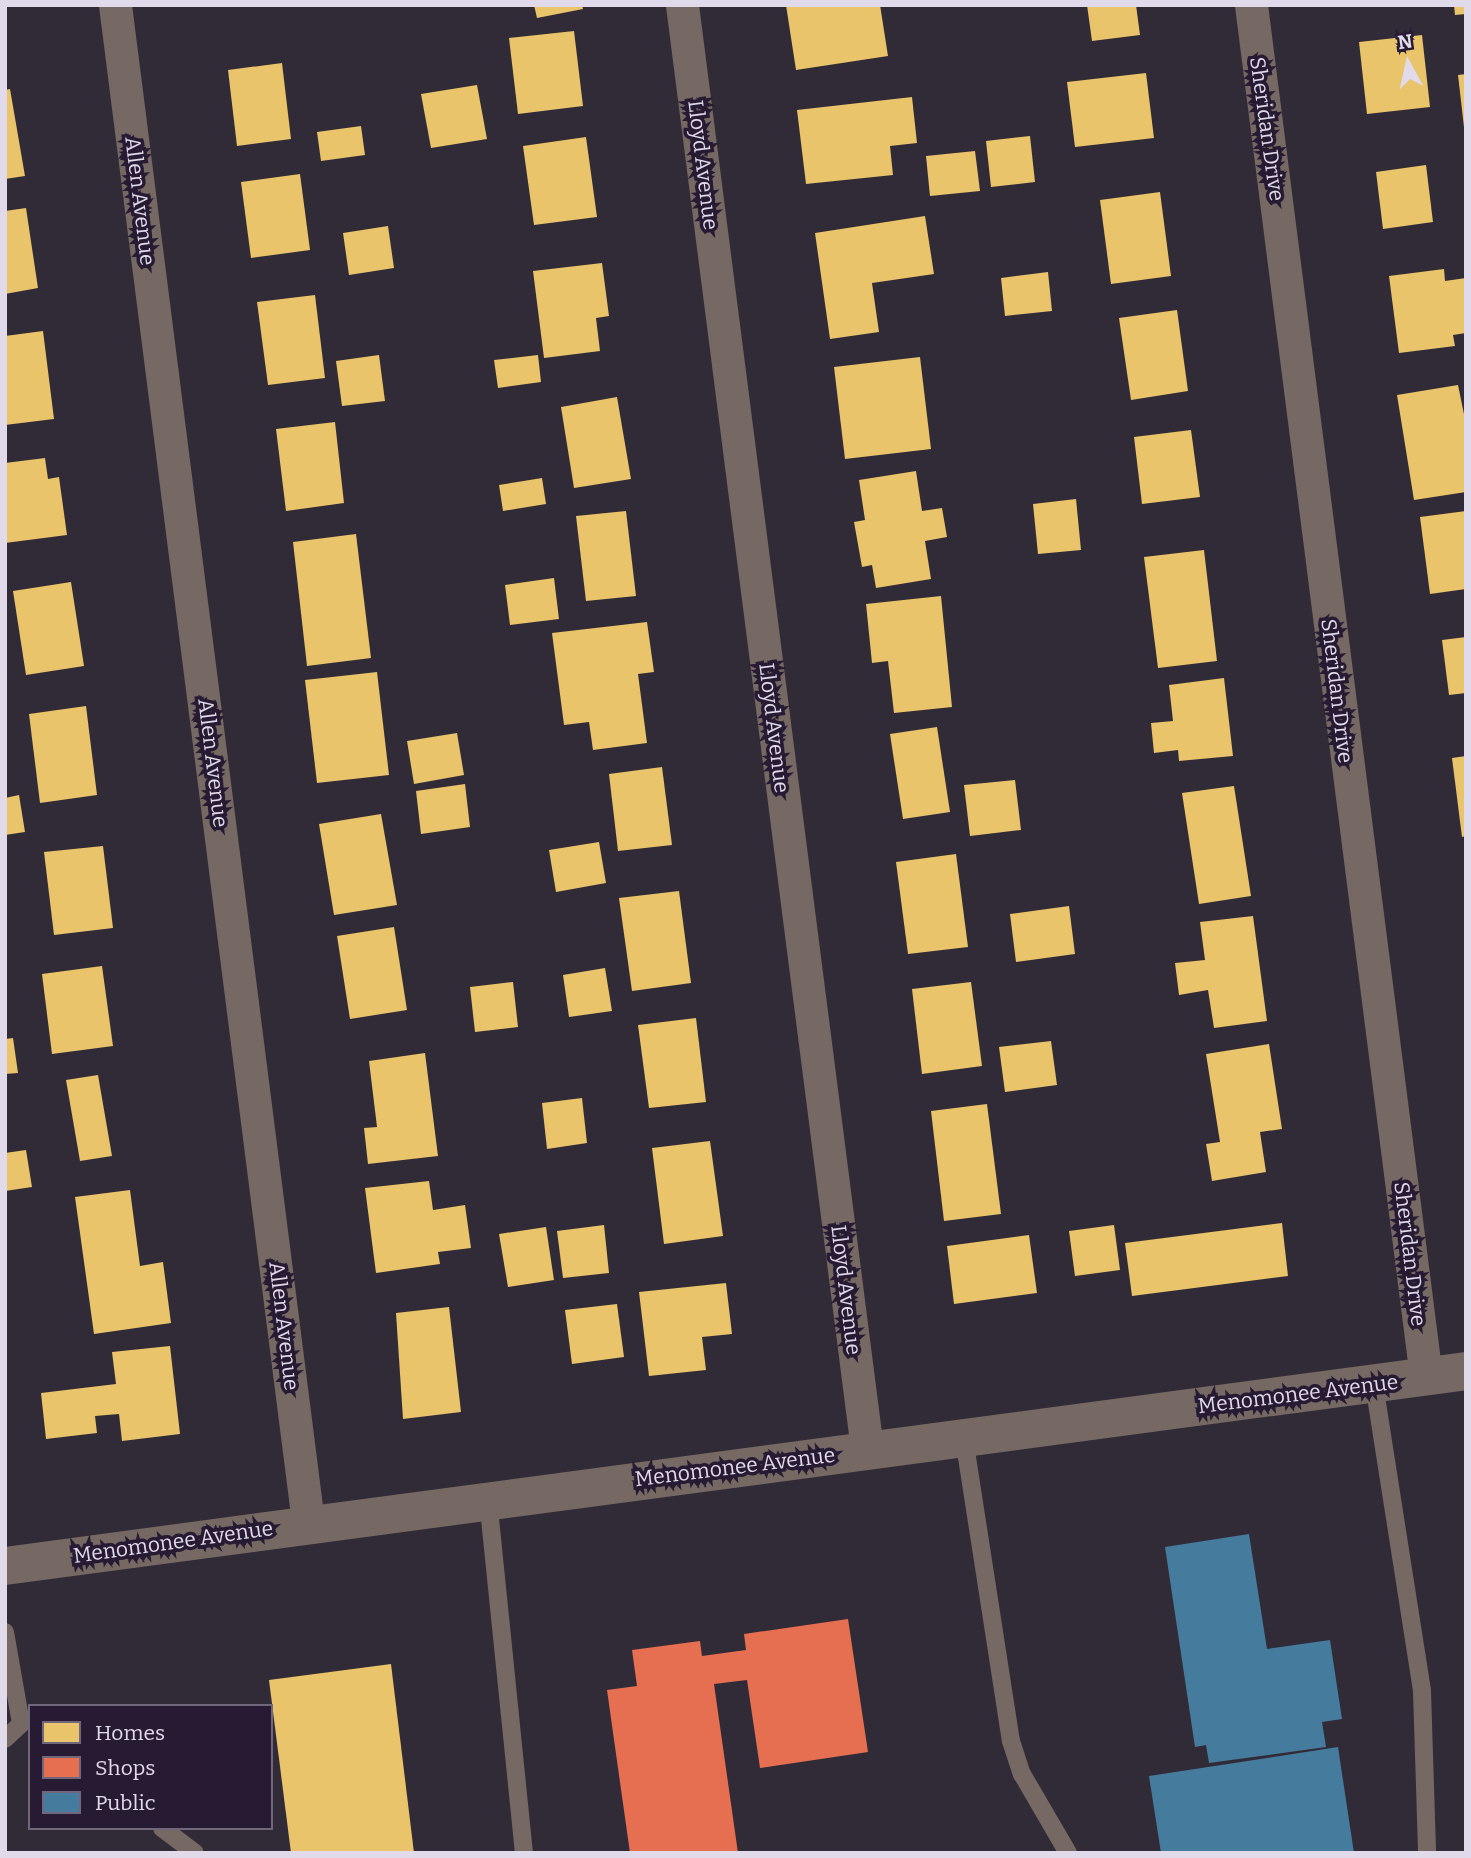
<!DOCTYPE html>
<html>
<head>
<meta charset="utf-8">
<style>
  body { margin:0 }
  #map { position:relative; width:1471px; height:1858px; overflow:hidden; background:#312b37; font-family:Bitter,serif }
  div>[style] { position:absolute }
  [style*='--x'] { left:calc(var(--x)*1px); top:calc(var(--y)*1px); width:calc(var(--w)*1px); rotate:calc(var(--a)*1deg) }
  .homes>* { inset:0; background:#e9c46a }
  .shops>* { inset:0; background:#e76f51 }
  .public>* { inset:0; background:#457b9d }
  .service>* { height:18px; margin:-9px; padding:0 9px; transform-origin:9px; border-radius:9px; background:#766963 }
  .minor>* { height:33px; margin:-16.5px; padding:0 16.5px; transform-origin:16.5px; border-radius:16.5px; background:#766963 }
  .tertiary>* { height:38px; margin:-19px; padding:0 19px; transform-origin:19px; border-radius:19px; background:#766963 }
  span { translate:-50% -50%; white-space:nowrap; text-align:center; line-height:1.15; -webkit-text-stroke:7px #261b33; paint-order:stroke }
  .street-label { font-size:21px; color:#e1daea }
  .frame { position:absolute; inset:0; border:7px solid #e1daea; pointer-events:none }
  .legend { position:absolute; left:28px; top:1704px; width:245px; height:126px; box-sizing:border-box; background:#261b33; border:2px solid #71677c; margin:0; padding:9px 12px; list-style:none; font-size:21px; color:#e1daea }
  .legend li { display:flex; align-items:center; gap:14px; height:35px }
  .legend b { width:35px; border:2px solid #71677c }
  .north { position:absolute; left:1373px; top:28px; width:70px; height:70px; -webkit-text-stroke:5px #261b33; paint-order:stroke; rotate:352deg; font-size:19px; font-weight:700; line-height:28px; text-align:center; color:#e1daea }
  .north::after { content:''; display:block; margin:auto; width:24px; height:32px; background:#e1daea; clip-path:polygon(50% 0,100% 100%,50% 72%,0 100%) }
</style>
</head>
<body>
<div id="map">
  <div class="homes">
    <i style="clip-path:polygon(534px 5px,582px 5px,583px 9px,537px 18px)"></i>
    <i style="clip-path:polygon(786px 5px,880px 5px,888px 56px,796px 70px)"></i>
    <i style="clip-path:polygon(1087px 5px,1136px 5px,1140px 35px,1092px 41px)"></i>
    <i style="clip-path:polygon(1454px 5px,1466px 5px,1466px 14px,1455px 15px)"></i>
    <i style="clip-path:polygon(574px 31px,583px 106px,518px 114px,509px 38px)"></i>
    <i style="clip-path:polygon(1422px 35px,1430px 107px,1367px 114px,1359px 42px)"></i>
    <i style="clip-path:polygon(282px 63px,291px 139px,237px 146px,228px 70px)"></i>
    <i style="clip-path:polygon(1146px 73px,1154px 138px,1075px 147px,1067px 82px)"></i>
    <i style="clip-path:polygon(1466px 74px,1466px 127px,1464px 127px,1458px 75px)"></i>
    <i style="clip-path:polygon(477px 85px,487px 139px,431px 148px,421px 94px)"></i>
    <i style="clip-path:polygon(10px 89px,25px 176px,5px 179px,5px 90px)"></i>
    <i style="clip-path:polygon(912px 97px,917px 143px,890px 146px,893px 175px,806px 184px,797px 110px)"></i>
    <i style="clip-path:polygon(361px 126px,365px 155px,321px 161px,317px 132px)"></i>
    <i style="clip-path:polygon(1030px 136px,1035px 182px,991px 187px,986px 141px)"></i>
    <i style="clip-path:polygon(586px 137px,597px 217px,534px 225px,523px 146px)"></i>
    <i style="clip-path:polygon(975px 151px,980px 191px,930px 196px,926px 156px)"></i>
    <i style="clip-path:polygon(1426px 165px,1433px 222px,1383px 229px,1376px 172px)"></i>
    <i style="clip-path:polygon(300px 174px,310px 250px,251px 258px,241px 182px)"></i>
    <i style="clip-path:polygon(1160px 192px,1171px 276px,1111px 284px,1100px 200px)"></i>
    <i style="clip-path:polygon(26px 208px,38px 288px,5px 294px,5px 211px)"></i>
    <i style="clip-path:polygon(925px 216px,934px 274px,872px 283px,879px 332px,830px 339px,815px 233px)"></i>
    <i style="clip-path:polygon(388px 226px,394px 268px,349px 275px,343px 233px)"></i>
    <i style="clip-path:polygon(602px 263px,609px 316px,596px 318px,600px 351px,544px 358px,533px 271px)"></i>
    <i style="clip-path:polygon(1444px 269px,1445px 281px,1466px 278px,1466px 333px,1453px 335px,1455px 346px,1399px 353px,1389px 276px)"></i>
    <i style="clip-path:polygon(1048px 272px,1052px 311px,1005px 316px,1001px 278px)"></i>
    <i style="clip-path:polygon(315px 295px,325px 378px,268px 385px,257px 302px)"></i>
    <i style="clip-path:polygon(1177px 310px,1188px 391px,1131px 400px,1119px 318px)"></i>
    <i style="clip-path:polygon(43px 331px,54px 419px,5px 425px,5px 336px)"></i>
    <i style="clip-path:polygon(379px 355px,385px 401px,342px 406px,336px 361px)"></i>
    <i style="clip-path:polygon(538px 355px,541px 382px,498px 388px,494px 360px)"></i>
    <i style="clip-path:polygon(920px 357px,931px 449px,845px 459px,834px 367px)"></i>
    <i style="clip-path:polygon(1458px 385px,1466px 424px,1466px 492px,1414px 500px,1397px 395px)"></i>
    <i style="clip-path:polygon(617px 397px,631px 479px,574px 488px,561px 407px)"></i>
    <i style="clip-path:polygon(335px 422px,344px 503px,286px 511px,276px 429px)"></i>
    <i style="clip-path:polygon(1191px 430px,1200px 497px,1142px 504px,1134px 437px)"></i>
    <i style="clip-path:polygon(45px 458px,48px 479px,59px 477px,67px 535px,5px 543px,5px 463px)"></i>
    <i style="clip-path:polygon(916px 471px,922px 511px,942px 508px,947px 537px,925px 541px,931px 579px,876px 588px,872px 565px,862px 567px,854px 522px,865px 520px,859px 480px)"></i>
    <i style="clip-path:polygon(542px 478px,546px 504px,503px 511px,499px 485px)"></i>
    <i style="clip-path:polygon(1076px 499px,1081px 550px,1038px 554px,1033px 504px)"></i>
    <i style="clip-path:polygon(626px 511px,636px 596px,586px 601px,576px 516px)"></i>
    <i style="clip-path:polygon(1466px 511px,1466px 589px,1430px 594px,1420px 517px)"></i>
    <i style="clip-path:polygon(356px 534px,371px 658px,307px 666px,293px 542px)"></i>
    <i style="clip-path:polygon(1204px 550px,1217px 661px,1158px 668px,1144px 557px)"></i>
    <i style="clip-path:polygon(554px 578px,559px 619px,510px 625px,505px 585px)"></i>
    <i style="clip-path:polygon(71px 582px,84px 666px,26px 675px,13px 591px)"></i>
    <i style="clip-path:polygon(941px 596px,952px 707px,894px 713px,888px 661px,872px 663px,866px 604px)"></i>
    <i style="clip-path:polygon(647px 622px,654px 672px,638px 674px,647px 743px,593px 750px,589px 722px,564px 725px,552px 633px)"></i>
    <i style="clip-path:polygon(1466px 637px,1466px 693px,1449px 695px,1442px 640px)"></i>
    <i style="clip-path:polygon(377px 672px,389px 775px,317px 783px,305px 680px)"></i>
    <i style="clip-path:polygon(1224px 678px,1233px 756px,1179px 761px,1178px 750px,1154px 753px,1151px 723px,1173px 721px,1169px 685px)"></i>
    <i style="clip-path:polygon(86px 706px,97px 795px,40px 803px,29px 714px)"></i>
    <i style="clip-path:polygon(937px 727px,950px 812px,903px 819px,890px 734px)"></i>
    <i style="clip-path:polygon(457px 733px,464px 775px,414px 784px,407px 741px)"></i>
    <i style="clip-path:polygon(1466px 756px,1466px 836px,1462px 837px,1452px 758px)"></i>
    <i style="clip-path:polygon(662px 767px,672px 845px,618px 851px,609px 774px)"></i>
    <i style="clip-path:polygon(1015px 780px,1021px 830px,970px 836px,964px 785px)"></i>
    <i style="clip-path:polygon(465px 784px,470px 827px,421px 834px,416px 791px)"></i>
    <i style="clip-path:polygon(1234px 786px,1251px 896px,1199px 904px,1182px 793px)"></i>
    <i style="clip-path:polygon(19px 795px,25px 832px,5px 835px,5px 798px)"></i>
    <i style="clip-path:polygon(381px 814px,397px 905px,334px 915px,319px 824px)"></i>
    <i style="clip-path:polygon(599px 842px,606px 883px,556px 892px,549px 850px)"></i>
    <i style="clip-path:polygon(103px 846px,113px 928px,54px 935px,44px 852px)"></i>
    <i style="clip-path:polygon(956px 854px,968px 947px,908px 954px,896px 862px)"></i>
    <i style="clip-path:polygon(679px 891px,691px 983px,632px 991px,619px 898px)"></i>
    <i style="clip-path:polygon(1069px 906px,1075px 954px,1016px 962px,1010px 914px)"></i>
    <i style="clip-path:polygon(1253px 916px,1267px 1021px,1214px 1028px,1208px 990px,1179px 995px,1175px 963px,1205px 960px,1200px 922px)"></i>
    <i style="clip-path:polygon(394px 927px,407px 1010px,350px 1019px,337px 936px)"></i>
    <i style="clip-path:polygon(102px 966px,113px 1046px,52px 1054px,42px 974px)"></i>
    <i style="clip-path:polygon(605px 968px,612px 1011px,569px 1017px,563px 975px)"></i>
    <i style="clip-path:polygon(513px 982px,518px 1027px,475px 1032px,470px 987px)"></i>
    <i style="clip-path:polygon(971px 982px,982px 1066px,922px 1074px,912px 989px)"></i>
    <i style="clip-path:polygon(696px 1018px,706px 1102px,649px 1108px,638px 1025px)"></i>
    <i style="clip-path:polygon(13px 1038px,18px 1073px,5px 1074px,5px 1039px)"></i>
    <i style="clip-path:polygon(1051px 1041px,1057px 1085px,1005px 1092px,999px 1047px)"></i>
    <i style="clip-path:polygon(1269px 1044px,1282px 1129px,1260px 1132px,1266px 1172px,1212px 1181px,1206px 1144px,1220px 1142px,1206px 1054px)"></i>
    <i style="clip-path:polygon(425px 1053px,438px 1156px,368px 1164px,364px 1128px,377px 1127px,369px 1061px)"></i>
    <i style="clip-path:polygon(98px 1075px,112px 1156px,80px 1161px,66px 1080px)"></i>
    <i style="clip-path:polygon(582px 1098px,587px 1143px,547px 1149px,542px 1103px)"></i>
    <i style="clip-path:polygon(987px 1104px,1001px 1214px,944px 1221px,931px 1111px)"></i>
    <i style="clip-path:polygon(710px 1141px,723px 1236px,664px 1244px,652px 1148px)"></i>
    <i style="clip-path:polygon(26px 1150px,32px 1187px,5px 1191px,5px 1153px)"></i>
    <i style="clip-path:polygon(429px 1181px,433px 1210px,465px 1205px,471px 1248px,438px 1252px,440px 1264px,376px 1273px,365px 1188px)"></i>
    <i style="clip-path:polygon(130px 1190px,140px 1266px,163px 1262px,171px 1323px,94px 1334px,75px 1197px)"></i>
    <i style="clip-path:polygon(1282px 1223px,1288px 1276px,1132px 1296px,1125px 1243px)"></i>
    <i style="clip-path:polygon(604px 1225px,609px 1273px,563px 1278px,557px 1231px)"></i>
    <i style="clip-path:polygon(1114px 1225px,1120px 1270px,1075px 1276px,1069px 1231px)"></i>
    <i style="clip-path:polygon(546px 1227px,554px 1280px,508px 1287px,499px 1234px)"></i>
    <i style="clip-path:polygon(1029px 1235px,1037px 1293px,954px 1304px,947px 1246px)"></i>
    <i style="clip-path:polygon(726px 1283px,732px 1334px,702px 1337px,706px 1370px,649px 1376px,639px 1292px)"></i>
    <i style="clip-path:polygon(617px 1304px,624px 1357px,572px 1364px,565px 1310px)"></i>
    <i style="clip-path:polygon(449px 1307px,461px 1412px,403px 1419px,396px 1313px)"></i>
    <i style="clip-path:polygon(170px 1346px,180px 1434px,122px 1441px,119px 1414px,95px 1416px,97px 1433px,46px 1439px,41px 1393px,116px 1384px,112px 1352px)"></i>
    <i style="clip-path:polygon(391px 1664px,414px 1853px,291px 1853px,269px 1680px)"></i>
  </div>
  <div class="shops">
    <i style="clip-path:polygon(848px 1619px,868px 1752px,760px 1768px,747px 1680px,714px 1684px,738px 1853px,630px 1853px,607px 1690px,637px 1686px,632px 1650px,700px 1641px,702px 1656px,746px 1650px,744px 1634px)"></i>
  </div>
  <div class="public">
    <i style="clip-path:polygon(1249px 1534px,1267px 1649px,1330px 1640px,1342px 1719px,1322px 1722px,1326px 1747px,1209px 1763px,1206px 1745px,1195px 1747px,1165px 1547px)"></i>
    <i style="clip-path:polygon(1338px 1747px,1354px 1853px,1161px 1853px,1149px 1776px)"></i>
  </div>
  <div class="service">
    <i style="--x:1374;--y:1384;--w:311;--a:81.1"></i>
    <i style="--x:1422;--y:1691;--w:162;--a:88.2"></i>
    <i style="--x:964;--y:1438;--w:307;--a:81.2"></i>
    <i style="--x:1011;--y:1741;--w:35;--a:72"></i>
    <i style="--x:1022;--y:1774;--w:91;--a:59.8"></i>
    <i style="--x:488;--y:1499;--w:356;--a:84.2"></i>
    <i style="--x:5;--y:1632;--w:93;--a:80.1"></i>
    <i style="--x:21;--y:1724;--w:22;--a:137"></i>
    <i style="--x:162;--y:1828;--w:41;--a:37.1"></i>
  </div>
  <div class="minor">
    <i style="--x:115;--y:5;--w:1529;--a:82.75"></i>
    <i style="--x:682;--y:5;--w:1457;--a:82.7"></i>
    <i style="--x:1251;--y:5;--w:1383;--a:82.73"></i>
  </div>
  <div class="tertiary">
    <i style="--x:5;--y:1566;--w:1474;--a:-7.6"></i>
  </div>
  <div class="street-label">
    <span style="left:1267px;top:129px;rotate:82deg">Sheridan Drive</span>
    <span style="left:703px;top:165px;rotate:83deg">Lloyd Avenue</span>
    <span style="left:140px;top:201px;rotate:83deg">Allen Avenue</span>
    <span style="left:1337px;top:691px;rotate:83deg">Sheridan Drive</span>
    <span style="left:774px;top:728px;rotate:83deg">Lloyd Avenue</span>
    <span style="left:213px;top:763px;rotate:83deg">Allen Avenue</span>
    <span style="left:1410px;top:1254px;rotate:83deg">Sheridan Drive</span>
    <span style="left:846px;top:1290px;rotate:83deg">Lloyd Avenue</span>
    <span style="left:284px;top:1326px;rotate:83deg">Allen Avenue</span>
    <span style="left:1298px;top:1394px;rotate:-7deg">Menomonee Avenue</span>
    <span style="left:735px;top:1467px;rotate:-7deg">Menomonee Avenue</span>
    <span style="left:173px;top:1542px;rotate:-8deg">Menomonee Avenue</span>
  </div>
  <div class="frame"></div>
  <ul class="legend">
  <li><b style="height:19px;background:#e9c46a"></b>Homes</li>
  <li><b style="height:19px;background:#e76f51"></b>Shops</li>
  <li><b style="height:19px;background:#457b9d"></b>Public</li>
  </ul>
  <div class="north">N</div>
</div>
</body>
</html>
